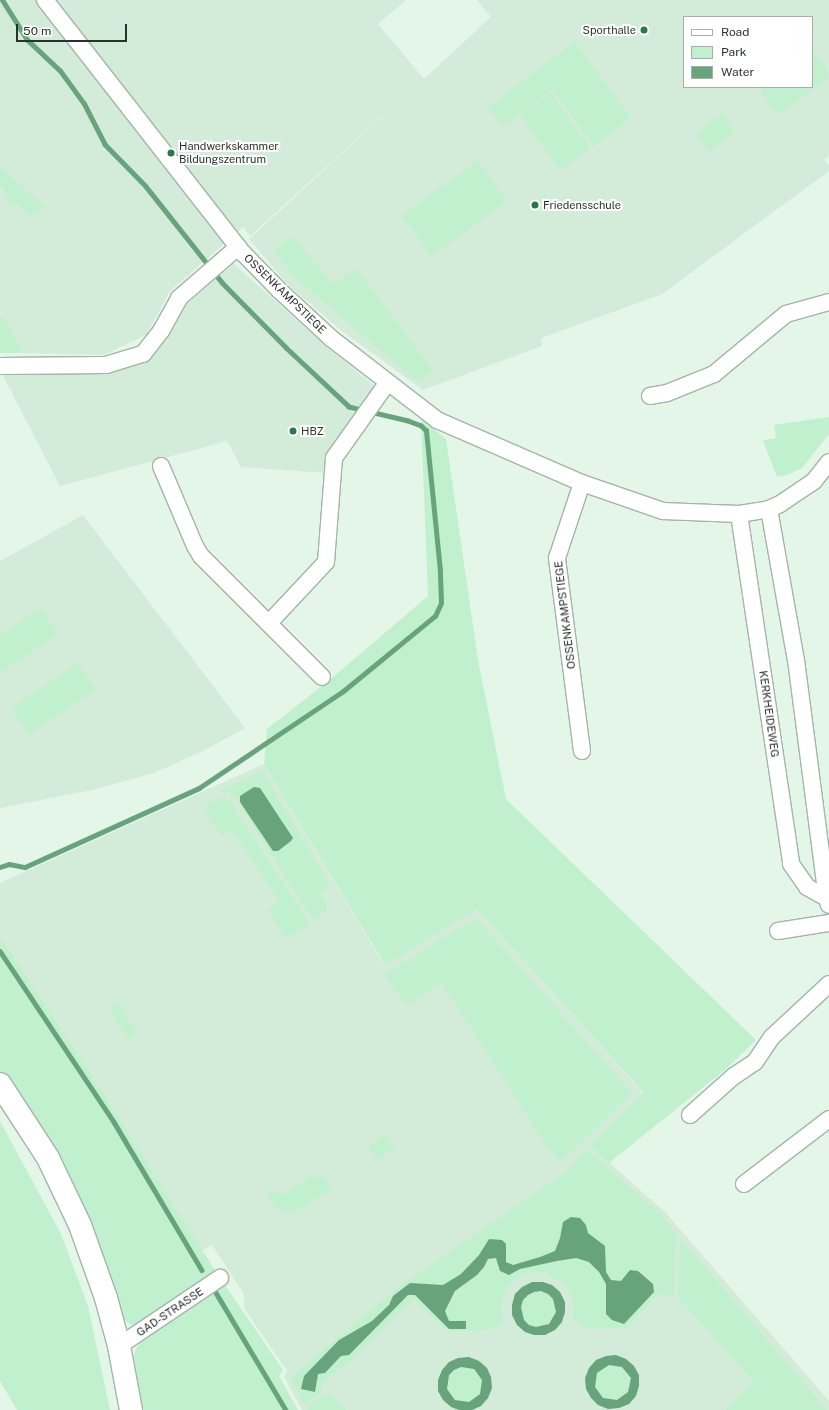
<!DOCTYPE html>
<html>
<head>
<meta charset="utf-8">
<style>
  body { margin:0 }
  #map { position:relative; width:829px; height:1410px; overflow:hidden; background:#e3f6e8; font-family:"Public Sans",sans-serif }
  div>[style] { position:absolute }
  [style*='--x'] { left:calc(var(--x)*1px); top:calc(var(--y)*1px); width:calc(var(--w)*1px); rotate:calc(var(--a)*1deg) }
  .built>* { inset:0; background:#d2ecd9 }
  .green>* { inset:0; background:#c1f0cf }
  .round { border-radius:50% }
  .water>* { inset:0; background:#67a47c }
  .stream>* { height:4.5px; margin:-2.25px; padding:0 2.25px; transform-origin:2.25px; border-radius:2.25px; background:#67a47c }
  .roads { filter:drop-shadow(1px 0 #a3b5a8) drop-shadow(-1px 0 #a3b5a8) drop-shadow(0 1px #a3b5a8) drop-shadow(0 -1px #a3b5a8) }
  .minor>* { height:16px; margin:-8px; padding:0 8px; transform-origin:8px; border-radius:8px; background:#fff }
  .secondary>* { height:22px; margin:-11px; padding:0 11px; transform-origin:11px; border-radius:11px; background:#fff }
  .dots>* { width:11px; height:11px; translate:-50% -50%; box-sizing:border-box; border:2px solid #fff; border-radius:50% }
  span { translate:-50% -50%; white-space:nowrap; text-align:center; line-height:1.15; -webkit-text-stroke:4px #fff; paint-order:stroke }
  .poi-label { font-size:11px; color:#2a322d }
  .right { translate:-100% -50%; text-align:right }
  .left { translate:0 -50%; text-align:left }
  .street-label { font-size:11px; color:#2a322d }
  .legend { position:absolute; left:683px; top:16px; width:130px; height:72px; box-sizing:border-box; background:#fff; border:1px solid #aaadab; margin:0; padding:5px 7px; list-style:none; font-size:12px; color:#2a322d }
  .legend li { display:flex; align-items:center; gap:8px; height:20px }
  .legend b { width:20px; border:1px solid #aaadab }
  .scale { position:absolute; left:16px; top:24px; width:111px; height:18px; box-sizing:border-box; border:2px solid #2a322d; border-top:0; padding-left:5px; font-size:12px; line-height:14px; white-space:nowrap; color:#2a322d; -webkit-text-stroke:3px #fff; paint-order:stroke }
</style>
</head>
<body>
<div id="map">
  <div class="built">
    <i style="clip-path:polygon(evenodd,0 0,406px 0,378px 24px,424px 79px,491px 17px,477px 0,829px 0,829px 156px,824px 160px,829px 166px,829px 171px,662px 294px,541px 338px,542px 346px,423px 390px,342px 331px,286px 283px,249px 239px,412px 89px,250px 236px,243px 227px,170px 291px,146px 335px,103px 355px,24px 353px,3px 316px,0 317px,0 0,684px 17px,812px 17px,812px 87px,684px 87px,684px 17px)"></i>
    <i style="clip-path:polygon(234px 264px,329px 349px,377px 388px,327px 473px,241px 467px,227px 441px,60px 486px,0 370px,108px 372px,167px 335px,187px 304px)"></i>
    <i style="clip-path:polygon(83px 515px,245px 728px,205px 750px,154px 773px,92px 790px,0 808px,0 561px)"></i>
    <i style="clip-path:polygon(264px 764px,384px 965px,477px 909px,644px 1094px,589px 1145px,664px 1211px,829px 1401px,829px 1410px,827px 1410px,680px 1239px,677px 1297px,753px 1381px,725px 1410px,302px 1410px,284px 1377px,287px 1371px,244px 1308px,244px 1294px,212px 1245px,202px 1251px,91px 1074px,0 936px,0 883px)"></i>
  </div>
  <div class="green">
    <i style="clip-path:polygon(575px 42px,631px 118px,594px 146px,538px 70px,552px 90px,502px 126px,488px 108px)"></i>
    <i style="clip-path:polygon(812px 51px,826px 67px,829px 78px,780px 114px,770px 106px,763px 94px,761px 87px,812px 87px)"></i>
    <i style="clip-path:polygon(551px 93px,590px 148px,560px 170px,520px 115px)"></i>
    <i style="clip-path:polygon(722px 114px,735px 132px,709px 152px,696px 134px)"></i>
    <i style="clip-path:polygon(478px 160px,507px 201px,432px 256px,402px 216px)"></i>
    <i style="clip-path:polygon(0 167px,46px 208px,30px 216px,17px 203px,11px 205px,0 183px)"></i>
    <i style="clip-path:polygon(293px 237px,333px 284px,357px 269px,433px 370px,419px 383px,296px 278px,273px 250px)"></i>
    <i style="clip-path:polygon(3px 316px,24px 353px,0 353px,0 317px)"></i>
    <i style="clip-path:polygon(829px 417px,829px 434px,802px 468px,787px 475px,777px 477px,763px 440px,776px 438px,774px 425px)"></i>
    <i style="clip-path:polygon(421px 419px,446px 439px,478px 660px,506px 799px,756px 1040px,726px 1069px,609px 1163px,589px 1145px,644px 1093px,477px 909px,385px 965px,264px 764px,267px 729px,332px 678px,428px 596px)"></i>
    <i style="clip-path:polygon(41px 608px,58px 634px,0 673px,0 635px)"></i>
    <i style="clip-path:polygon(78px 663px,96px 689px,29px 734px,11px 708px)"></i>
    <i style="clip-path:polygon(263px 771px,330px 886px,320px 893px,327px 903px,327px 911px,313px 920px,233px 794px,222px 790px)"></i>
    <i style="clip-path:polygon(221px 797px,229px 800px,310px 924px,286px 938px,267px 909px,279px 901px,232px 830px,221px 837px,203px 808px)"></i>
    <i style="clip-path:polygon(476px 918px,632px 1093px,561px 1162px,546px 1145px,442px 983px,406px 1006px,385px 974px)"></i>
    <i style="clip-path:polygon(0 936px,91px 1074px,216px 1272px,143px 1322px,131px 1325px,117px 1313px,53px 1153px,0 1073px)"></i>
    <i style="clip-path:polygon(118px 1002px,137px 1033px,128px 1039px,109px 1008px)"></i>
    <i style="clip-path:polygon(0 1121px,61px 1234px,88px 1306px,110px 1410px,17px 1410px,0 1381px)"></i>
    <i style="clip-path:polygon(382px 1135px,386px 1136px,394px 1149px,377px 1160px,369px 1147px)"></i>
    <i style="clip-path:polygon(evenodd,587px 1149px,661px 1215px,676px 1233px,674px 1296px,657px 1294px,627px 1328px,591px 1329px,572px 1319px,574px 1309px,573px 1301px,570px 1292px,563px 1283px,545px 1273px,526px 1273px,511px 1283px,505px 1292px,501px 1306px,503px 1323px,488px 1330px,447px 1331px,413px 1299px,351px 1360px,323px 1382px,320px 1393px,304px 1404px,290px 1378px,396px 1289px,566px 1172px,587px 1149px,563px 1222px,586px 1225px,588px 1233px,605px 1246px,606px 1272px,611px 1280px,621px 1281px,630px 1270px,606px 1314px,606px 1285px,599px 1272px,589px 1262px,576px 1258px,557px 1261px,520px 1269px,509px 1275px,500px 1271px,496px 1258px,488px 1259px,484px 1267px,477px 1275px,455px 1291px,445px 1311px,449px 1321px,449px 1328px,415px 1295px,408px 1295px,349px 1355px,341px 1356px,325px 1373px,318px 1374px,339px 1340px,372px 1321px,389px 1305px,393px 1296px,410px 1283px,442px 1285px,461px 1274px,479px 1255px,489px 1239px,506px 1262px,514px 1265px,540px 1257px,555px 1251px,560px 1238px,563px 1222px)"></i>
    <i style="clip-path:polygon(323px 1176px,332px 1189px,294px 1212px,277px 1209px,265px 1190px,284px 1194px,310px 1177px,319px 1178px)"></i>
    <i style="clip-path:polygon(680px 1238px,827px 1410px,725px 1410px,753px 1381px,677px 1297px)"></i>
    <i style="clip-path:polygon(225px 1285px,283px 1370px,279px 1376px,298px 1410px,139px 1410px,132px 1359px,137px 1347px,144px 1339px)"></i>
    <i class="round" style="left:520px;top:1291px;width:36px;height:36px"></i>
    <i class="round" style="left:595px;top:1365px;width:36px;height:36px"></i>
    <i class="round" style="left:447px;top:1367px;width:36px;height:36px"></i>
    <i style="clip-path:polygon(329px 1393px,346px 1410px,308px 1410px,306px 1407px)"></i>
  </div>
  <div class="water">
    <i style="clip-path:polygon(254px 787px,260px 788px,293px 838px,291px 841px,278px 851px,273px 851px,240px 802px,240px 796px)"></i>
    <i style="clip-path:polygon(571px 1217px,580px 1218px,586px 1225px,588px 1233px,605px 1246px,606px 1272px,611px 1280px,621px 1281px,630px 1270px,638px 1271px,653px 1284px,654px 1292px,624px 1324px,612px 1320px,606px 1314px,606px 1284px,599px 1272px,589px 1262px,576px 1258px,557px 1261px,520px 1269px,509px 1275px,500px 1271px,496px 1258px,488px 1259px,484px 1267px,477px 1275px,455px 1291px,445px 1311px,449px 1321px,466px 1321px,466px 1329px,449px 1329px,415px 1295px,408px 1295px,349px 1355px,341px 1356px,325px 1373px,318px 1374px,315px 1392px,301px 1389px,304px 1376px,339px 1340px,372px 1321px,389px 1305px,393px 1296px,410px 1283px,443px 1285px,461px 1274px,479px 1255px,489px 1239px,502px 1240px,506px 1244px,506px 1262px,513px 1265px,540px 1257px,555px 1251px,560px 1238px,563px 1222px)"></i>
    <i style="clip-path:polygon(evenodd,532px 1282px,543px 1282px,552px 1285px,560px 1292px,565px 1302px,565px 1312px,562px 1322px,555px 1330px,545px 1335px,534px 1335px,525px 1332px,517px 1325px,512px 1315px,512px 1305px,515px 1294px,522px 1287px,532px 1282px,541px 1291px,548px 1294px,553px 1299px,556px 1312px,549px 1324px,536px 1327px,529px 1325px,524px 1320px,521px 1307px,523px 1300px,528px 1295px,534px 1292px,541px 1291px)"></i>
    <i style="clip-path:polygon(evenodd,616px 1355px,626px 1359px,634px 1366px,639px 1375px,639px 1386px,636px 1396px,629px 1404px,619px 1408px,608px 1409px,598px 1405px,591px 1398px,586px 1389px,585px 1378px,589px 1368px,596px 1360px,606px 1356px,616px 1355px,609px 1365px,622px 1367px,631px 1378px,628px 1392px,617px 1400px,603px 1398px,595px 1387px,597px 1373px,609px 1365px)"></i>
    <i style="clip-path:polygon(evenodd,469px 1357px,479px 1361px,487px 1368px,491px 1377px,492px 1388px,488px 1398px,481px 1406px,472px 1410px,459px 1410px,451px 1407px,443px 1400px,438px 1391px,438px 1380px,442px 1370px,449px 1362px,458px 1358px,469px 1357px,461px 1367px,474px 1369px,482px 1380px,480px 1394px,469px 1402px,455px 1400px,447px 1389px,449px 1375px,454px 1370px,461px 1367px)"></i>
  </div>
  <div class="stream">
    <i style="--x:0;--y:867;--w:9;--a:-18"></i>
    <i style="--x:9;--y:864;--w:16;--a:11"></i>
    <i style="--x:25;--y:867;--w:191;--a:-24.4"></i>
    <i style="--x:199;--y:788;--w:172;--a:-33.9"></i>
    <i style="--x:342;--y:692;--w:120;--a:-39.3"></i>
    <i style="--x:435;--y:616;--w:14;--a:-65"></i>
    <i style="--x:441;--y:603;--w:32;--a:-92"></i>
    <i style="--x:440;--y:571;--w:141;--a:-95.7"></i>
    <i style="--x:426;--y:431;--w:7;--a:-135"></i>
    <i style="--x:421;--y:426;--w:14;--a:-159"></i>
    <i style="--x:408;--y:421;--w:61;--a:-166.7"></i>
    <i style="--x:349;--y:407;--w:86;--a:-136.9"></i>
    <i style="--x:286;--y:348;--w:91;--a:-134.6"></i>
    <i style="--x:222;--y:283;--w:122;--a:-128.4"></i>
    <i style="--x:146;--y:187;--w:59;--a:-134.3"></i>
    <i style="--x:105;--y:145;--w:46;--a:-117.1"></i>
    <i style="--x:84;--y:104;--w:41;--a:-126"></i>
    <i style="--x:60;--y:71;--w:45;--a:-136.8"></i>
    <i style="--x:27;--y:40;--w:47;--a:-122"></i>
    <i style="--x:0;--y:951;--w:206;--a:56.3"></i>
    <i style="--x:114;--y:1122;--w:172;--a:59.3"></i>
    <i style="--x:215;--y:1291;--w:139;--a:59.2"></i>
  </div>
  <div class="roads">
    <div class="minor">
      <i style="--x:45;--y:0;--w:321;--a:52"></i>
      <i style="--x:243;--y:253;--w:52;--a:45.8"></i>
      <i style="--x:279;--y:290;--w:72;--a:42.8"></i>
      <i style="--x:332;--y:339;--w:133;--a:37.6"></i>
      <i style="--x:437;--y:420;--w:158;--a:23.5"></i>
      <i style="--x:582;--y:483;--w:86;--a:19.1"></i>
      <i style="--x:663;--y:511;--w:76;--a:2.3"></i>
      <i style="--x:739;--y:514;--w:30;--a:-9"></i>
      <i style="--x:769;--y:509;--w:12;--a:-24"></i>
      <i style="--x:780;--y:504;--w:41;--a:-34.1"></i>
      <i style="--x:814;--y:481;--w:24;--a:-52"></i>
      <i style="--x:0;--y:366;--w:106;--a:-0.5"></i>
      <i style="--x:106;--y:365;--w:39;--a:-17"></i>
      <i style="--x:143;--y:354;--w:29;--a:-52"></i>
      <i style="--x:161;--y:331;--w:38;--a:-61"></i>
      <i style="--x:179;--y:298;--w:78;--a:-40.8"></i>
      <i style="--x:650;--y:396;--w:17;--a:-10"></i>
      <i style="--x:667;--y:393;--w:51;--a:-22"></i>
      <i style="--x:714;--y:374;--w:94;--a:-39.8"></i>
      <i style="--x:786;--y:314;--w:45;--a:-15.6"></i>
      <i style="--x:161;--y:466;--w:87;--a:67"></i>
      <i style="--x:195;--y:546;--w:12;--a:59"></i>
      <i style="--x:201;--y:556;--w:171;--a:45"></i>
      <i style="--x:769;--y:509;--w:153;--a:79.9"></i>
      <i style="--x:796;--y:660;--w:240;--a:82.6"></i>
      <i style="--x:827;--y:898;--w:7;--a:74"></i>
      <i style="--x:739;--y:514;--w:354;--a:81.5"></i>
      <i style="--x:791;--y:864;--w:28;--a:55"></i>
      <i style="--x:807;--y:887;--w:23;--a:29"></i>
      <i style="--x:269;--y:623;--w:83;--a:-46.9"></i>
      <i style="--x:326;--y:562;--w:104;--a:-85.6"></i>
      <i style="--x:334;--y:458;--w:93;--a:-54.6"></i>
      <i style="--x:582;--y:751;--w:195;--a:-97.4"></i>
      <i style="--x:557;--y:558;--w:79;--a:-71.6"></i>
      <i style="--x:778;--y:931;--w:52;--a:-8.9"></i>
      <i style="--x:690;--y:1115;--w:59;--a:-41.6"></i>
      <i style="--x:734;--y:1076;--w:25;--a:-34"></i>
      <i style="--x:755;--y:1062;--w:30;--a:-56"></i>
      <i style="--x:772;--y:1037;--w:78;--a:-42.9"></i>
      <i style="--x:744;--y:1184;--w:107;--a:-37.4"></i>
      <i style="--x:119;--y:1346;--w:122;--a:-34"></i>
    </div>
    <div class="secondary">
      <i style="--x:0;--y:1084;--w:88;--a:57"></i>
      <i style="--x:48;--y:1158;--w:74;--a:64.5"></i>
      <i style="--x:80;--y:1225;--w:77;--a:70.4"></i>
      <i style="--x:106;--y:1298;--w:50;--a:74.8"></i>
      <i style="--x:119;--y:1346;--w:65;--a:79.4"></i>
    </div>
  </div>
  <div class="dots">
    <i style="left:644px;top:30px;background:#28794a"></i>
    <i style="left:171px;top:153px;background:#28794a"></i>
    <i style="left:535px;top:205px;background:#28794a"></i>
    <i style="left:293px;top:431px;background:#28794a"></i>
  </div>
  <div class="poi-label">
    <span class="right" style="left:636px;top:30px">Sporthalle</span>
    <span class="left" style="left:179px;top:153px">Handwerkskammer<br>Bildungszentrum</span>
    <span class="left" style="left:543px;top:205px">Friedensschule</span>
    <span class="left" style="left:301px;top:431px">HBZ</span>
  </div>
  <div class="street-label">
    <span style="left:285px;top:294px;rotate:44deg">OSSENKAMPSTIEGE</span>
    <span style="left:565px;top:615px;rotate:-97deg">OSSENKAMPSTIEGE</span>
    <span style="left:769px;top:714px;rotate:82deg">KERKHEIDEWEG</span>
    <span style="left:170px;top:1312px;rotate:-34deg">GAD-STRASSE</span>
  </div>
  <ul class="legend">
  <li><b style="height:5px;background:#fff"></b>Road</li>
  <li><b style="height:11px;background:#c1f0cf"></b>Park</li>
  <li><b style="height:11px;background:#67a47c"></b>Water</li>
  </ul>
  <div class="scale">50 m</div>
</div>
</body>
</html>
